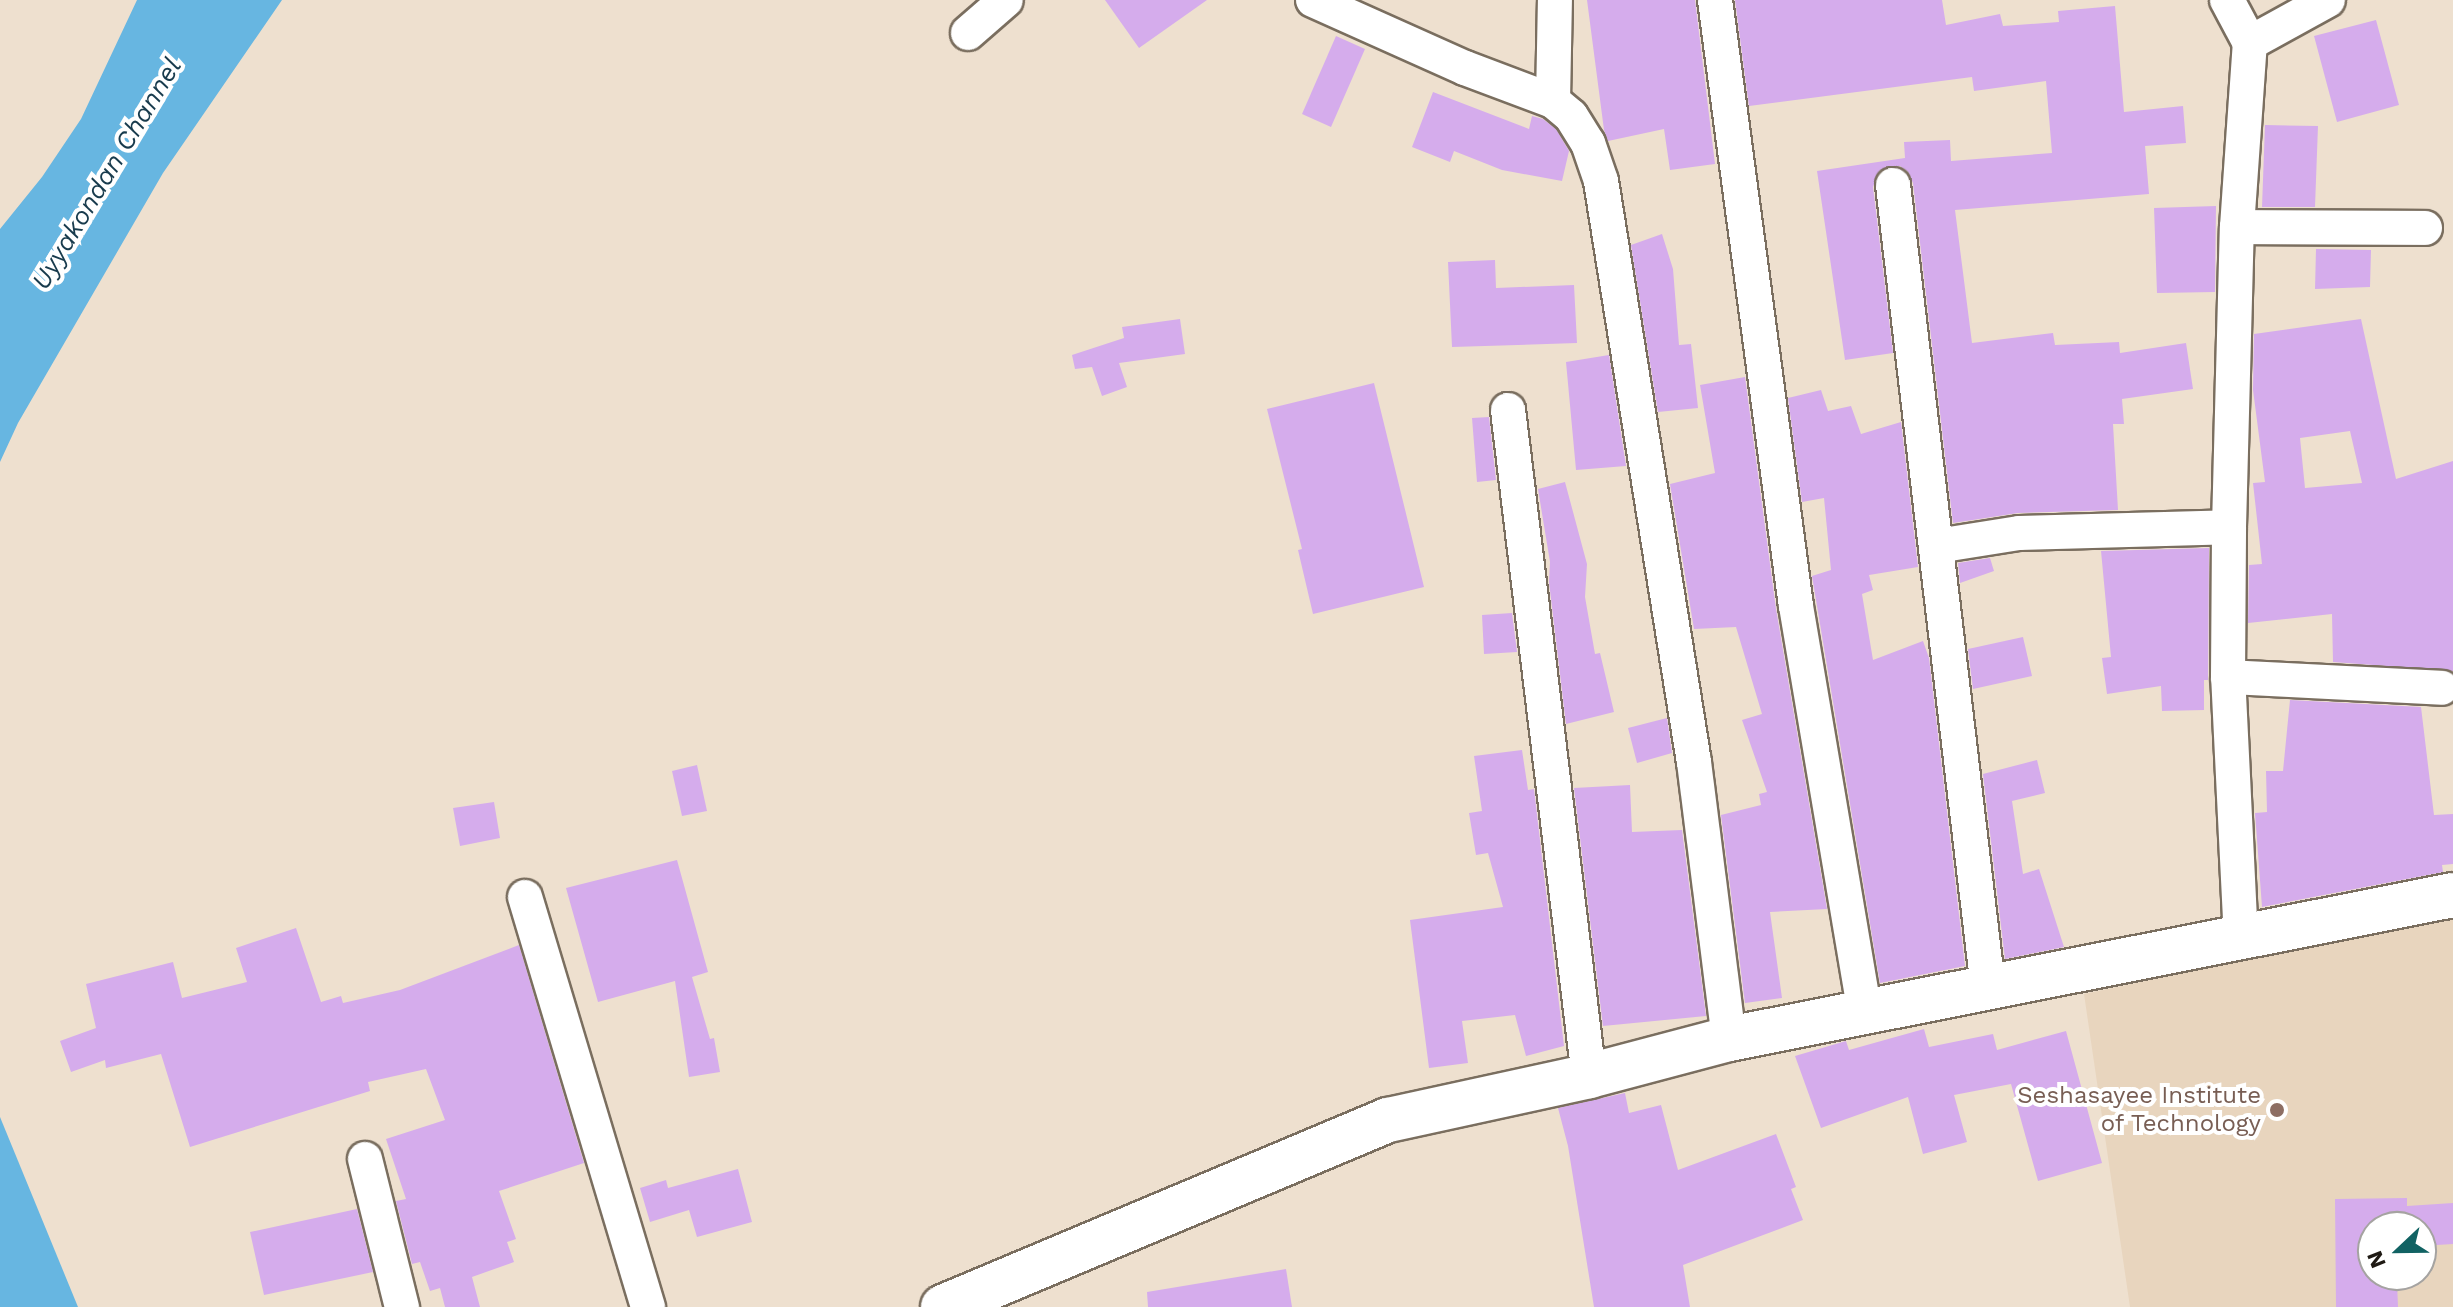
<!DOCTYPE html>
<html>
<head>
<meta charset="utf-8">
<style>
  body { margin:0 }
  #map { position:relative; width:2453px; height:1307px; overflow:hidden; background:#eee0cf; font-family:"Work Sans",sans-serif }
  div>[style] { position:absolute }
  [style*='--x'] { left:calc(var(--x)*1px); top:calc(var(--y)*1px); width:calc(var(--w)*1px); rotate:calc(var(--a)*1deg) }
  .built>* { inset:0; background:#e8d5be }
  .water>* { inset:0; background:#67b6e1 }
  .building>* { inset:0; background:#d5acec }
  .roads { filter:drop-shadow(2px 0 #7a6e5f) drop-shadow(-2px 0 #7a6e5f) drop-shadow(0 2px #7a6e5f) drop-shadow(0 -2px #7a6e5f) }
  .street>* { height:34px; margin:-17px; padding:0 17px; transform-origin:17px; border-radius:17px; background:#fff }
  .secondary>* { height:44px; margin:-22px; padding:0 22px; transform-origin:22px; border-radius:22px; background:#fff }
  .dots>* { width:22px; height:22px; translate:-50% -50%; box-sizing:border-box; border:4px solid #fff; border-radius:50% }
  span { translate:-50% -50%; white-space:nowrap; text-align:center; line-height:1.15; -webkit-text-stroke:8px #fff; paint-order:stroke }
  .education-label { font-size:24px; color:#785e54 }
  .right { translate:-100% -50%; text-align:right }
  .water-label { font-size:26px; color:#183b4d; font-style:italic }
  .north { position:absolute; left:2357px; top:1211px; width:80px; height:80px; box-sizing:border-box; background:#fff; border:2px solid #a5a3a1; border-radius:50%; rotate:248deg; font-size:22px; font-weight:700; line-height:32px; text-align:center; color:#1f1a14 }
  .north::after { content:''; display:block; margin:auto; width:28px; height:36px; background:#116263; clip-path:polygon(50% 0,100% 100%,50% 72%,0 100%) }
</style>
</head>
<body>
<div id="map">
  <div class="built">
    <i style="clip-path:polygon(evenodd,2453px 916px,2453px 1307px,2130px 1307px,2084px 994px,2453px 916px,2373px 1227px,2421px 1227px,2421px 1275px,2373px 1275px,2373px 1227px)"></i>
  </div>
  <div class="water">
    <i style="clip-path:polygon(137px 0,282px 0,163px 173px,18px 423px,0 462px,0 229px,42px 177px,81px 119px)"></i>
    <i style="clip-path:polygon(0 1117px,78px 1307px,0 1307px)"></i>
  </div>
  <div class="building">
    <i style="clip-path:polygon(1105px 0,1207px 0,1139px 48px)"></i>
    <i style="clip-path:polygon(1587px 0,1695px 0,1715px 164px,1670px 170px,1664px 129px,1608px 141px,1604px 130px)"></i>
    <i style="clip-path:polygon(1735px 0,1942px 0,1946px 25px,2000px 14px,2003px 26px,2059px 22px,2058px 11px,2115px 6px,2124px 112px,2183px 106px,2186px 143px,2145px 146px,2149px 194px,1955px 210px,1972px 343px,2053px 333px,2055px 345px,2119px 342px,2120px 353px,2186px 343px,2193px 389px,2122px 399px,2124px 424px,2113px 424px,2118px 510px,2018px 513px,1953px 523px,1913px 183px,1908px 172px,1900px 166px,1880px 170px,1873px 187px,1893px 353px,1845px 360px,1817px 171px,1905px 158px,1904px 142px,1950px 140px,1951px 161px,2052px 153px,2046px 81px,1974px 91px,1972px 77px,1749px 106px)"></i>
    <i style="clip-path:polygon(2376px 20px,2399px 105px,2337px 122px,2314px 36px)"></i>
    <i style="clip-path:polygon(1336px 36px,1365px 49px,1331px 127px,1302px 114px)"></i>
    <i style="clip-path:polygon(1433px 92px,1529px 129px,1532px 116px,1543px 119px,1556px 129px,1569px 151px,1562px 181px,1502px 170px,1454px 151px,1450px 162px,1412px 147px)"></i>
    <i style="clip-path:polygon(2265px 125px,2318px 126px,2315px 207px,2262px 207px)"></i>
    <i style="clip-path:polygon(2216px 206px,2215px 292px,2157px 293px,2154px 208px)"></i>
    <i style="clip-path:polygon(1662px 234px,1673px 269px,1679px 345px,1691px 344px,1698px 408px,1658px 412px,1631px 245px)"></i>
    <i style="clip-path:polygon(2316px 249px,2371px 250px,2370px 287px,2315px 289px)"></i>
    <i style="clip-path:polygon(1495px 260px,1496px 288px,1574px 285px,1577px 343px,1452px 347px,1448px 262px)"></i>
    <i style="clip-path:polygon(1180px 319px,1185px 354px,1119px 363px,1127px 387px,1102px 396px,1092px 367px,1075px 369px,1072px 355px,1124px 338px,1122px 327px)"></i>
    <i style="clip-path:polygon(evenodd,2361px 319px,2396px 479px,2453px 461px,2453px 671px,2333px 662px,2332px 614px,2248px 623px,2249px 565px,2262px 564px,2253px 483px,2265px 482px,2253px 390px,2254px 334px,2361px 319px,2350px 431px,2362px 483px,2305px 488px,2300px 438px,2350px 431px)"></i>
    <i style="clip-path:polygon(1609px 355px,1626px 466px,1576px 470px,1566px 362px)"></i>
    <i style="clip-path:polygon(1745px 377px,1776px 609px,1827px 909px,1770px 912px,1782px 998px,1745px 1003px,1721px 815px,1761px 805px,1759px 794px,1767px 792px,1742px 720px,1762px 714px,1736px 627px,1694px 629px,1670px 484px,1715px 473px,1700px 385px)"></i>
    <i style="clip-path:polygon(1374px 383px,1424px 587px,1313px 614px,1298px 550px,1302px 549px,1267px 409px)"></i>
    <i style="clip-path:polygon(1821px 390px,1828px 411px,1851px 406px,1861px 434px,1901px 422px,1918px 567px,1869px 575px,1873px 590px,1862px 594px,1873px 660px,1923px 641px,1929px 658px,1965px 966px,1880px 983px,1812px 576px,1831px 570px,1824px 498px,1802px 502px,1788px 398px)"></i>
    <i style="clip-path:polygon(1489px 417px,1496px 480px,1477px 482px,1472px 418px)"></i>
    <i style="clip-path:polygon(1565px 482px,1587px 564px,1585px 597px,1595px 654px,1600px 653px,1614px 712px,1566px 724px,1549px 582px,1550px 562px,1538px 489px)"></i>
    <i style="clip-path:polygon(2209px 548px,2208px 680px,2204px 680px,2204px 710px,2162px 711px,2161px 686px,2107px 694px,2102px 658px,2111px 657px,2101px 551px)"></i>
    <i style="clip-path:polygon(1990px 558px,1994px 571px,1960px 583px,1958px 563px)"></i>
    <i style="clip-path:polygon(1512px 613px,1517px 652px,1484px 654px,1482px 615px)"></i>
    <i style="clip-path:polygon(2023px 637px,2032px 676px,1973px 689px,1968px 649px)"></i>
    <i style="clip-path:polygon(2290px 700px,2421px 707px,2434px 815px,2453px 814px,2453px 864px,2442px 865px,2443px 872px,2262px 907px,2255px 813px,2267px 812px,2266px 771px,2283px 771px)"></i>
    <i style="clip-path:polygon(1667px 718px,1672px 753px,1637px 763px,1628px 728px)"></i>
    <i style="clip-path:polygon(1522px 750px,1528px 790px,1534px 789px,1564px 1046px,1526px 1056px,1515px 1015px,1462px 1021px,1468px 1063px,1429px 1068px,1410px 920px,1503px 907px,1488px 853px,1476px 855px,1469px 813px,1482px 811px,1474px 756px)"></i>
    <i style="clip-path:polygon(2037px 760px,2045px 793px,2012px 801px,2023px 874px,2039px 869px,2064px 947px,2005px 959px,1983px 774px)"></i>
    <i style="clip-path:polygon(697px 765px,707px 811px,682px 816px,672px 771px)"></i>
    <i style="clip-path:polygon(1630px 785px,1632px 832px,1682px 830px,1706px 1016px,1603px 1026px,1574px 788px)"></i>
    <i style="clip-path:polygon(494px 802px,500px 838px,460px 846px,453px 808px)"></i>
    <i style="clip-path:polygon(677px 860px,708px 972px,692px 977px,710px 1039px,714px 1038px,720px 1072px,689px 1077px,675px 981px,598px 1002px,566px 888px)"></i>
    <i style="clip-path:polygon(296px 928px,321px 1002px,341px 996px,343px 1003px,400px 990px,519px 945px,584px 1163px,499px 1191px,516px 1239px,507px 1242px,514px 1262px,472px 1277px,480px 1307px,445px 1307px,440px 1288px,430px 1291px,420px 1262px,412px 1264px,396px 1201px,406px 1199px,386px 1139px,445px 1120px,426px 1069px,368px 1082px,370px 1091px,190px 1147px,161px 1054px,106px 1068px,105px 1060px,71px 1072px,60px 1041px,96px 1028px,86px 984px,173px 962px,182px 998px,247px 982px,236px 948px)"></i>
    <i style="clip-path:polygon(1924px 1029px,1929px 1047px,1993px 1034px,1997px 1050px,2066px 1031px,2102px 1163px,2038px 1181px,2011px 1084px,1954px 1095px,1967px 1142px,1923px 1154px,1908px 1097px,1821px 1128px,1795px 1056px,1846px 1041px,1849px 1050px)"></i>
    <i style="clip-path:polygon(1625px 1093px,1629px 1113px,1661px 1105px,1678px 1170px,1776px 1134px,1796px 1187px,1791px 1189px,1803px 1220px,1683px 1265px,1690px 1307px,1594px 1307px,1568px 1146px,1558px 1108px)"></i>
    <i style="clip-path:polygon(738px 1169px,752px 1222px,697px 1237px,689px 1210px,650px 1222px,640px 1188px,666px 1180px,668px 1188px)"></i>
    <i style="clip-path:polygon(2407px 1198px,2407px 1206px,2453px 1203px,2453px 1244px,2421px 1246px,2421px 1227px,2373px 1227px,2373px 1275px,2408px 1275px,2408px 1281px,2397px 1282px,2398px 1307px,2336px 1307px,2335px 1199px)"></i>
    <i style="clip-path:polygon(357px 1209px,373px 1272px,264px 1295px,250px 1232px)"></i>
    <i style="clip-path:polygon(1286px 1269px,1292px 1307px,1148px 1307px,1147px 1292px)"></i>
  </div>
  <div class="roads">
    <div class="street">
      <i style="--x:1313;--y:0;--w:167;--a:24.1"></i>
      <i style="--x:1465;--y:68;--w:94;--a:20.6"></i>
      <i style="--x:1553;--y:101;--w:23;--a:40"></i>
      <i style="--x:1571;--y:116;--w:32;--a:58"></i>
      <i style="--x:1588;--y:143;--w:40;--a:71.1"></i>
      <i style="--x:1601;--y:181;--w:588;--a:80.91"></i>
      <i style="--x:1694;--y:762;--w:279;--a:82.8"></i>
      <i style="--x:1715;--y:0;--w:611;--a:82.39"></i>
      <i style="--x:1796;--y:606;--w:415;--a:80.4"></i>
      <i style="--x:2227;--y:0;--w:49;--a:61.9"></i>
      <i style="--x:968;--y:33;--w:50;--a:-41"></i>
      <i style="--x:1553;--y:101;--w:101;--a:-88.9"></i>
      <i style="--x:1893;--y:185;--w:809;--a:83.25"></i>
      <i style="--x:2237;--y:227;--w:188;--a:0.3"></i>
      <i style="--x:1508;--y:410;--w:671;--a:83.07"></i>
      <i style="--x:1937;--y:546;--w:83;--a:-9"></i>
      <i style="--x:2019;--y:533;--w:210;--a:-1.6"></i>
      <i style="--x:2228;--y:677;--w:214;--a:2.9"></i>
      <i style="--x:525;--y:897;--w:428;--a:73.3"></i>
      <i style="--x:2241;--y:940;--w:263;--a:-92.8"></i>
      <i style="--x:2228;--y:677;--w:150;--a:-89.6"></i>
      <i style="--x:2229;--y:527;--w:300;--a:-88.5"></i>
      <i style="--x:2237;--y:227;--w:184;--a:-86"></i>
      <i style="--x:2250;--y:43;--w:89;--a:-28.9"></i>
      <i style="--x:365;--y:1159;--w:153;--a:76"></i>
    </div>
    <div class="secondary">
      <i style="--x:943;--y:1307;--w:483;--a:-22.8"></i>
      <i style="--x:1388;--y:1120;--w:206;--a:-12.3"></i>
      <i style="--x:1589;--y:1076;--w:145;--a:-14.8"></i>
      <i style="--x:1729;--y:1039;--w:738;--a:-11.25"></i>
    </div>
  </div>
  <div class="dots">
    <i style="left:2277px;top:1110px;background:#8d6e63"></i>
  </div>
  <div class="education-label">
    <span class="right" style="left:2261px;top:1110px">Seshasayee Institute<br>of Technology</span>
  </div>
  <div class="water-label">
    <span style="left:107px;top:174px;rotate:-59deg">Uyyakondan Channel</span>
  </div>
  <div class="north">N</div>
</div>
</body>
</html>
